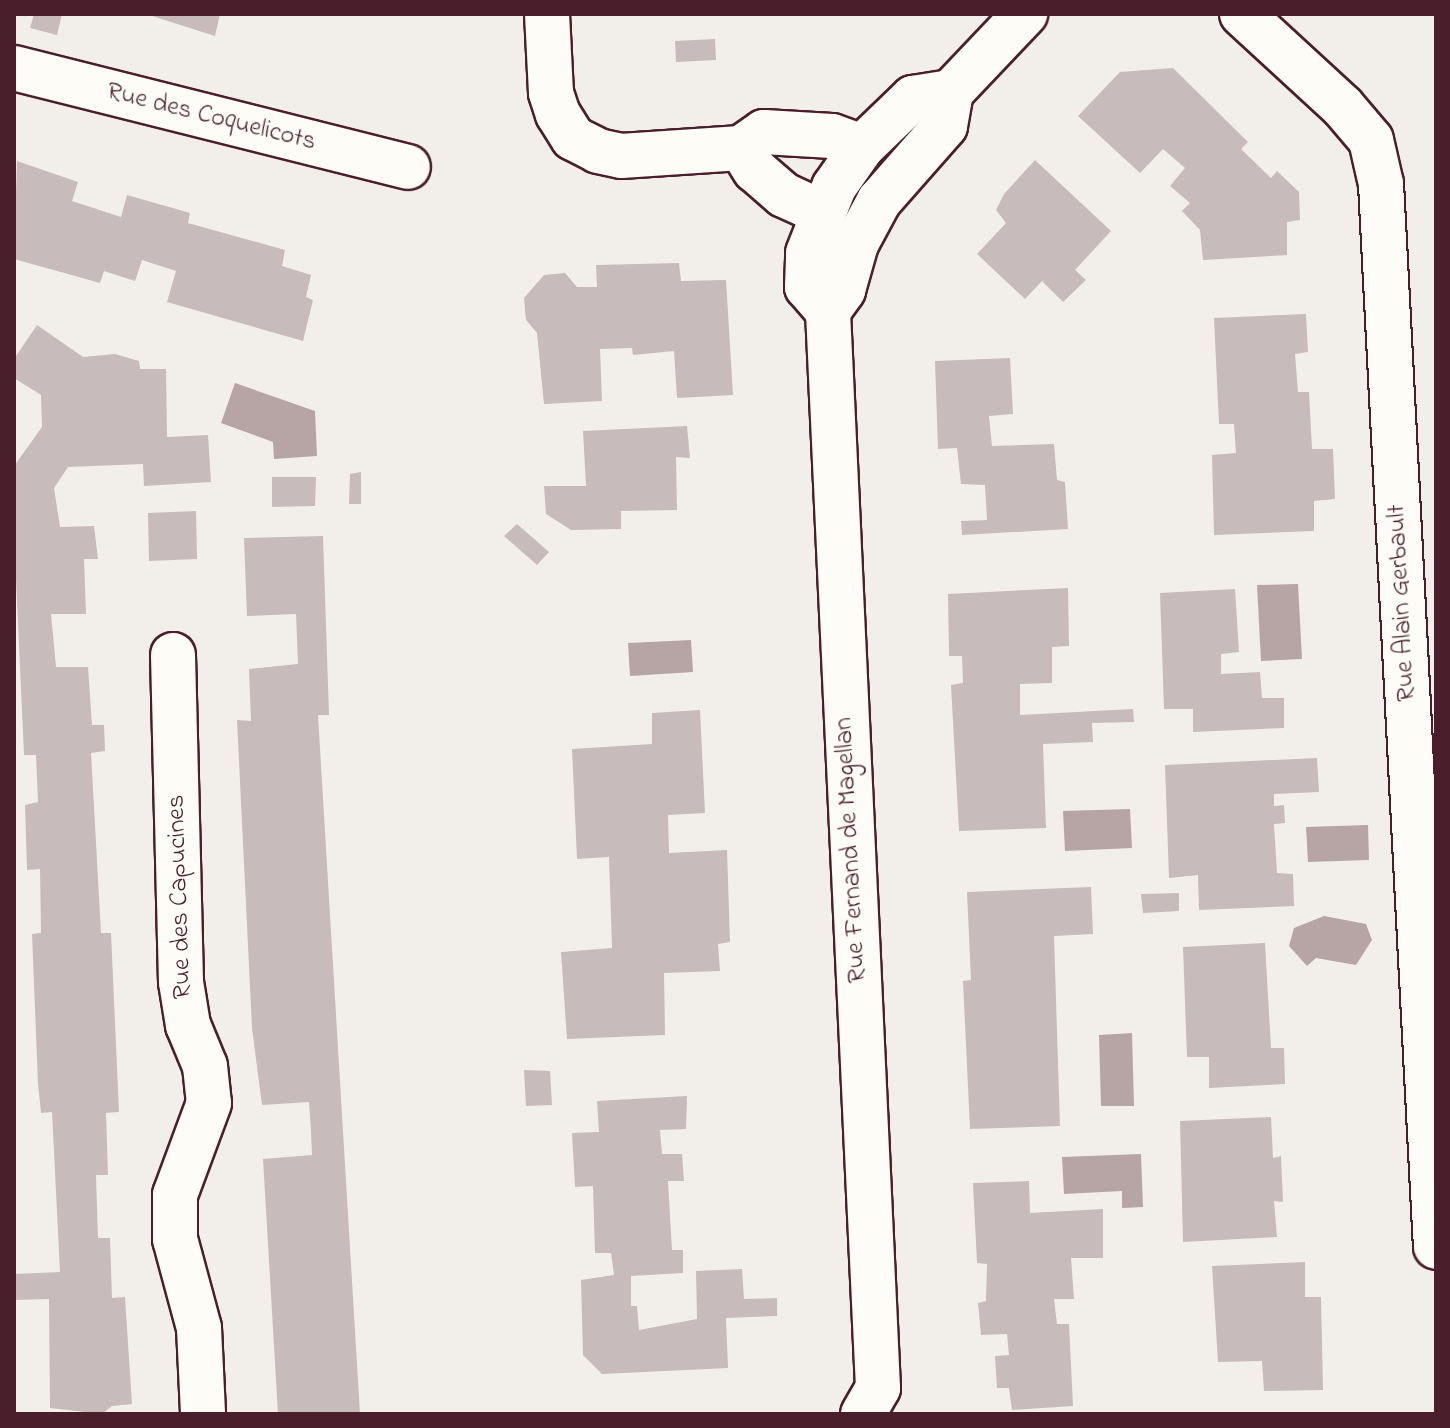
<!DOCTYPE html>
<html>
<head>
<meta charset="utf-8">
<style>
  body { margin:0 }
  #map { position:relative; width:1450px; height:1428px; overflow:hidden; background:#f2efeb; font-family:"Indie Flower",sans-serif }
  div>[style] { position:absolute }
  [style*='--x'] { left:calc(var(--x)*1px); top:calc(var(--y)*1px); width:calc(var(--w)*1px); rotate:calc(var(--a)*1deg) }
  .water>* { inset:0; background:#b7a5a6 }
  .building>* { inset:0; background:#c8bbbb }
  .roads { filter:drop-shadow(2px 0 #4a1f2b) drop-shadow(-2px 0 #4a1f2b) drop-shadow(0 2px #4a1f2b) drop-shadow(0 -2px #4a1f2b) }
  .minor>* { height:44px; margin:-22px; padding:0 22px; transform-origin:22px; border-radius:22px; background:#fdfcf7 }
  span { translate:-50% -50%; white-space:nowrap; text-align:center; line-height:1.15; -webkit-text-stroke:7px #fdfcf7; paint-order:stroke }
  .street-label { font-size:26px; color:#4a1f2b }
  .frame { position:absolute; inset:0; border:16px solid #4a1f2b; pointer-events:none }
</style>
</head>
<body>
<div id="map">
  <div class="water">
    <i style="clip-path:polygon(235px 383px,315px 411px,317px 456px,274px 459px,273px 442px,221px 423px)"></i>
    <i style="clip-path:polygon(1298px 584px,1302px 659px,1261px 661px,1257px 585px)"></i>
    <i style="clip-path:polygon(691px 640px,693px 672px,630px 676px,628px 643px)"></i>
    <i style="clip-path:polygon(1130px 809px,1132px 848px,1065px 851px,1063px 811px)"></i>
    <i style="clip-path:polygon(1368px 825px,1369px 860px,1308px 862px,1306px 827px)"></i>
    <i style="clip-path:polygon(1324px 916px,1366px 924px,1372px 940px,1356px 965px,1316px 958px,1307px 966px,1289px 946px,1294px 928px)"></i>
    <i style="clip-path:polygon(1132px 1033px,1134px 1106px,1101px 1106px,1099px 1035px)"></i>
    <i style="clip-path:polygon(1141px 1154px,1143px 1207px,1122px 1208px,1122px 1191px,1064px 1194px,1062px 1157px)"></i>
  </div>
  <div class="building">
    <i style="clip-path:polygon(34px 14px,62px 14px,57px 35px,30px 28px)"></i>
    <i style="clip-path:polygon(146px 14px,220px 14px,215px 36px)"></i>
    <i style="clip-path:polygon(715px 39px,716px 60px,676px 62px,675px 41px)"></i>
    <i style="clip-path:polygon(1173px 68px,1248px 142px,1241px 149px,1271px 178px,1277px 171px,1299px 192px,1300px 220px,1287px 222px,1287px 255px,1203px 260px,1200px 230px,1182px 211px,1190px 203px,1170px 186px,1185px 168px,1163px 149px,1140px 173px,1078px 116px,1120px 72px)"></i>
    <i style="clip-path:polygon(1035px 160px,1111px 231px,1075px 270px,1086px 280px,1063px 302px,1042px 281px,1025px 299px,977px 254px,1006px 223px,996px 210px,1004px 194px)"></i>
    <i style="clip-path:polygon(17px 161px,78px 182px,72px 201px,121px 217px,127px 195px,190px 213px,188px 223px,285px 250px,282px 266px,311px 275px,306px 297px,313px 300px,303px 341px,167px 302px,176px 271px,142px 260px,135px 281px,104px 271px,100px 283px,14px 259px)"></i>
    <i style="clip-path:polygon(679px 263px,681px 281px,726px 280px,733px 395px,677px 398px,674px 351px,633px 355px,632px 348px,600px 349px,602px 401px,544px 404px,537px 333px,526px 320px,524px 298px,544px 275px,565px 273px,577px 287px,597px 287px,596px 265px)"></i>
    <i style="clip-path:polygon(1306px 314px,1308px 352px,1295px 354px,1298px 392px,1309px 392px,1312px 449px,1333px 449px,1335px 499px,1314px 501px,1314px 531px,1214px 535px,1212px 455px,1236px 453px,1234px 424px,1219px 424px,1214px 318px)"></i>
    <i style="clip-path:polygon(37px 325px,83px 357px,115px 354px,139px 361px,140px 369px,166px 369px,167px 437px,208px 435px,211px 482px,144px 486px,143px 464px,68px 467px,54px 488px,60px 527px,94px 526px,98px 559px,84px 559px,86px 614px,51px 614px,56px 667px,88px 667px,92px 725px,104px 725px,105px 751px,91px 753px,101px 933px,111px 933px,119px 1112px,106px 1113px,108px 1175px,96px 1175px,98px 1238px,110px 1238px,112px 1298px,125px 1297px,132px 1404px,112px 1406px,102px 1414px,50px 1408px,49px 1299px,14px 1300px,14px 1274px,60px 1272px,52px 1112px,41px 1113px,38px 1084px,32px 934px,41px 933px,40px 869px,27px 870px,25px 805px,38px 802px,36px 755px,24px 755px,14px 536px,14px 466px,42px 427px,41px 395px,14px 378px,14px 359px)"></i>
    <i style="clip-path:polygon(1010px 358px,1013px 414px,989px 416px,992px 446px,1054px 444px,1057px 480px,1065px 482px,1068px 529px,962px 535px,961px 521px,987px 520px,985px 485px,961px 484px,957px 448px,938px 449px,935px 361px)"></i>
    <i style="clip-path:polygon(687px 426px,690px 458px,676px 457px,677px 510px,621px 511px,621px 529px,571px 530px,546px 514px,544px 486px,586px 486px,583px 431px)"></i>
    <i style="clip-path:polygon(361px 472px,361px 504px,349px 504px,350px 474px)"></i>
    <i style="clip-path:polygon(272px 477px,316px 477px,315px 506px,272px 507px)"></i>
    <i style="clip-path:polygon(196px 511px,197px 559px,149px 561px,148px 513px)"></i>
    <i style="clip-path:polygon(517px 524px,549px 552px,537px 565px,504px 536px)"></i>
    <i style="clip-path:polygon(323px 536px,329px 715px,318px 715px,360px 1414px,278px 1414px,263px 1159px,312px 1155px,311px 1131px,309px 1102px,262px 1105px,252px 1028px,237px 720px,251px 721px,249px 669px,298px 664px,296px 614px,247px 616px,244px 538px)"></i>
    <i style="clip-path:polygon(1068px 588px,1069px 646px,1052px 647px,1052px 683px,1020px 684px,1020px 715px,1133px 709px,1134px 722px,1092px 723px,1093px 742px,1043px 744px,1046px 828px,959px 831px,951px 685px,963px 683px,962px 656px,949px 656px,948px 594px)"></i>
    <i style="clip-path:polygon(1235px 589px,1239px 652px,1221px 654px,1221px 674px,1260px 672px,1262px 698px,1284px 698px,1284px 728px,1193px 732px,1193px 709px,1164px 709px,1160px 593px)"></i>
    <i style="clip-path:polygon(700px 710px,705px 813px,668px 815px,669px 853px,727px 850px,730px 942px,718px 944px,720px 971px,664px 973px,665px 1035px,567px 1039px,561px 952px,612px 948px,609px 857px,577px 859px,572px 749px,652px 744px,652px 713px)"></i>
    <i style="clip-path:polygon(1317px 758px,1319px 792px,1274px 794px,1274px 806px,1284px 805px,1285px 823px,1274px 824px,1277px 873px,1293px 874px,1294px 906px,1199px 910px,1198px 875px,1169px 878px,1165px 765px)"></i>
    <i style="clip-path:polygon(1091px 887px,1093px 934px,1054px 936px,1060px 1126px,970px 1129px,963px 981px,971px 980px,967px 892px)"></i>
    <i style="clip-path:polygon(1179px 893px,1179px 911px,1143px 913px,1141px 894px)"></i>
    <i style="clip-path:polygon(1265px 943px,1271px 1048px,1284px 1048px,1285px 1084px,1209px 1088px,1209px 1057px,1187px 1057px,1183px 947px)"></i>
    <i style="clip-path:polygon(524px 1070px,550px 1071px,552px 1105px,526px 1106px)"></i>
    <i style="clip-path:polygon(687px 1096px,686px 1129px,660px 1130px,662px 1154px,682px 1154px,684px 1181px,668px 1181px,672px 1250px,683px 1250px,683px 1273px,631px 1276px,631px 1306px,637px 1306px,639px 1330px,697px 1319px,696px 1271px,742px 1269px,744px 1299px,777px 1298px,777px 1316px,726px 1318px,728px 1368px,602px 1374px,583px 1355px,581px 1280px,614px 1275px,611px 1253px,595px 1253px,593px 1186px,575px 1187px,572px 1133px,599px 1132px,597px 1101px)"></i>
    <i style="clip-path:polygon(1271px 1117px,1273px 1158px,1281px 1156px,1283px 1202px,1274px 1201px,1277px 1237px,1183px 1242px,1180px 1121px)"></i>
    <i style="clip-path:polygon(1029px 1181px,1030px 1213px,1103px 1209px,1103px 1258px,1071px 1258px,1074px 1299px,1054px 1299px,1057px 1324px,1069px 1324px,1073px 1406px,1012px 1410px,1009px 1388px,997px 1388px,995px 1356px,1009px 1355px,1007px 1334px,981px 1335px,978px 1303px,986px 1301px,987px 1264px,977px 1263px,973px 1183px)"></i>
    <i style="clip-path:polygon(1305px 1262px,1305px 1297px,1321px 1297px,1323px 1390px,1264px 1391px,1262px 1361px,1218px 1362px,1212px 1266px)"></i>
  </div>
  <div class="roads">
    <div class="minor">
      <i style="--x:547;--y:14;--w:79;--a:87.1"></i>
      <i style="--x:551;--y:93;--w:22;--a:72"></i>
      <i style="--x:558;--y:114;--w:28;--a:58"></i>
      <i style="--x:573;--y:138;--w:28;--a:27"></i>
      <i style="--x:598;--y:151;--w:24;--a:12"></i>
      <i style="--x:621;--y:156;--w:120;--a:-3.8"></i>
      <i style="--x:741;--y:148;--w:28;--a:-35"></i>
      <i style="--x:764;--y:132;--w:68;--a:3.4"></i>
      <i style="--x:832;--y:136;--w:32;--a:20"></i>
      <i style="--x:1242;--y:14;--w:137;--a:42.6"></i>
      <i style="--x:1343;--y:107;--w:43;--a:49.7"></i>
      <i style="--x:1371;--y:140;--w:45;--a:77.2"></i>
      <i style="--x:1381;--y:184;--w:1064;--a:87.04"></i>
      <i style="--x:14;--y:68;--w:406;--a:14.1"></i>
      <i style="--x:741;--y:148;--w:26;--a:58"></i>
      <i style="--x:755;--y:170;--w:38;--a:41"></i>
      <i style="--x:784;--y:195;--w:41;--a:24.7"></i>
      <i style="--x:828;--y:311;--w:32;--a:-131"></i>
      <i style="--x:807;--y:287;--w:34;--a:-88"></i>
      <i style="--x:808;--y:253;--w:71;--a:-68.5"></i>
      <i style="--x:834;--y:187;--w:49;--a:-55"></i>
      <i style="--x:862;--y:147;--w:71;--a:-43.9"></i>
      <i style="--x:913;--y:98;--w:38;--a:-9"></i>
      <i style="--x:173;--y:655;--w:327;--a:88.6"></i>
      <i style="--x:181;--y:982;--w:44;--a:80.8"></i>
      <i style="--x:188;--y:1025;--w:44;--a:67.5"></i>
      <i style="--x:205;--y:1066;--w:37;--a:84"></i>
      <i style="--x:209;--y:1103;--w:98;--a:110.3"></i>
      <i style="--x:175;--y:1195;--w:44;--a:90"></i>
      <i style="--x:175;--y:1239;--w:92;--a:74.9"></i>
      <i style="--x:199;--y:1328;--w:86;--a:87.3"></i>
      <i style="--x:863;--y:1414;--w:30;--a:-60"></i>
      <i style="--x:878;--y:1388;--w:1078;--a:-92.66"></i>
      <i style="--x:828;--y:311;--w:26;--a:-54"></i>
      <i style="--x:843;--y:290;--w:48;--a:-74.2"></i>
      <i style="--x:856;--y:244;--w:49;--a:-61.9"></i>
      <i style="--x:879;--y:201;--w:100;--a:-48.7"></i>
      <i style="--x:945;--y:126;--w:35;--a:-80"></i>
      <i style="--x:951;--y:92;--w:108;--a:-46.5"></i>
    </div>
  </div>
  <div class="street-label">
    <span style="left:211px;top:118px;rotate:14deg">Rue des Coquelicots</span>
    <span style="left:1403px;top:603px;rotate:-93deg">Rue Alain Gerbault</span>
    <span style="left:852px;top:850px;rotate:-93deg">Rue Fernand de Magellan</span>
    <span style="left:181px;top:897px;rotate:-92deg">Rue des Capucines</span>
  </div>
  <div class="frame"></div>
</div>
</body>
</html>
